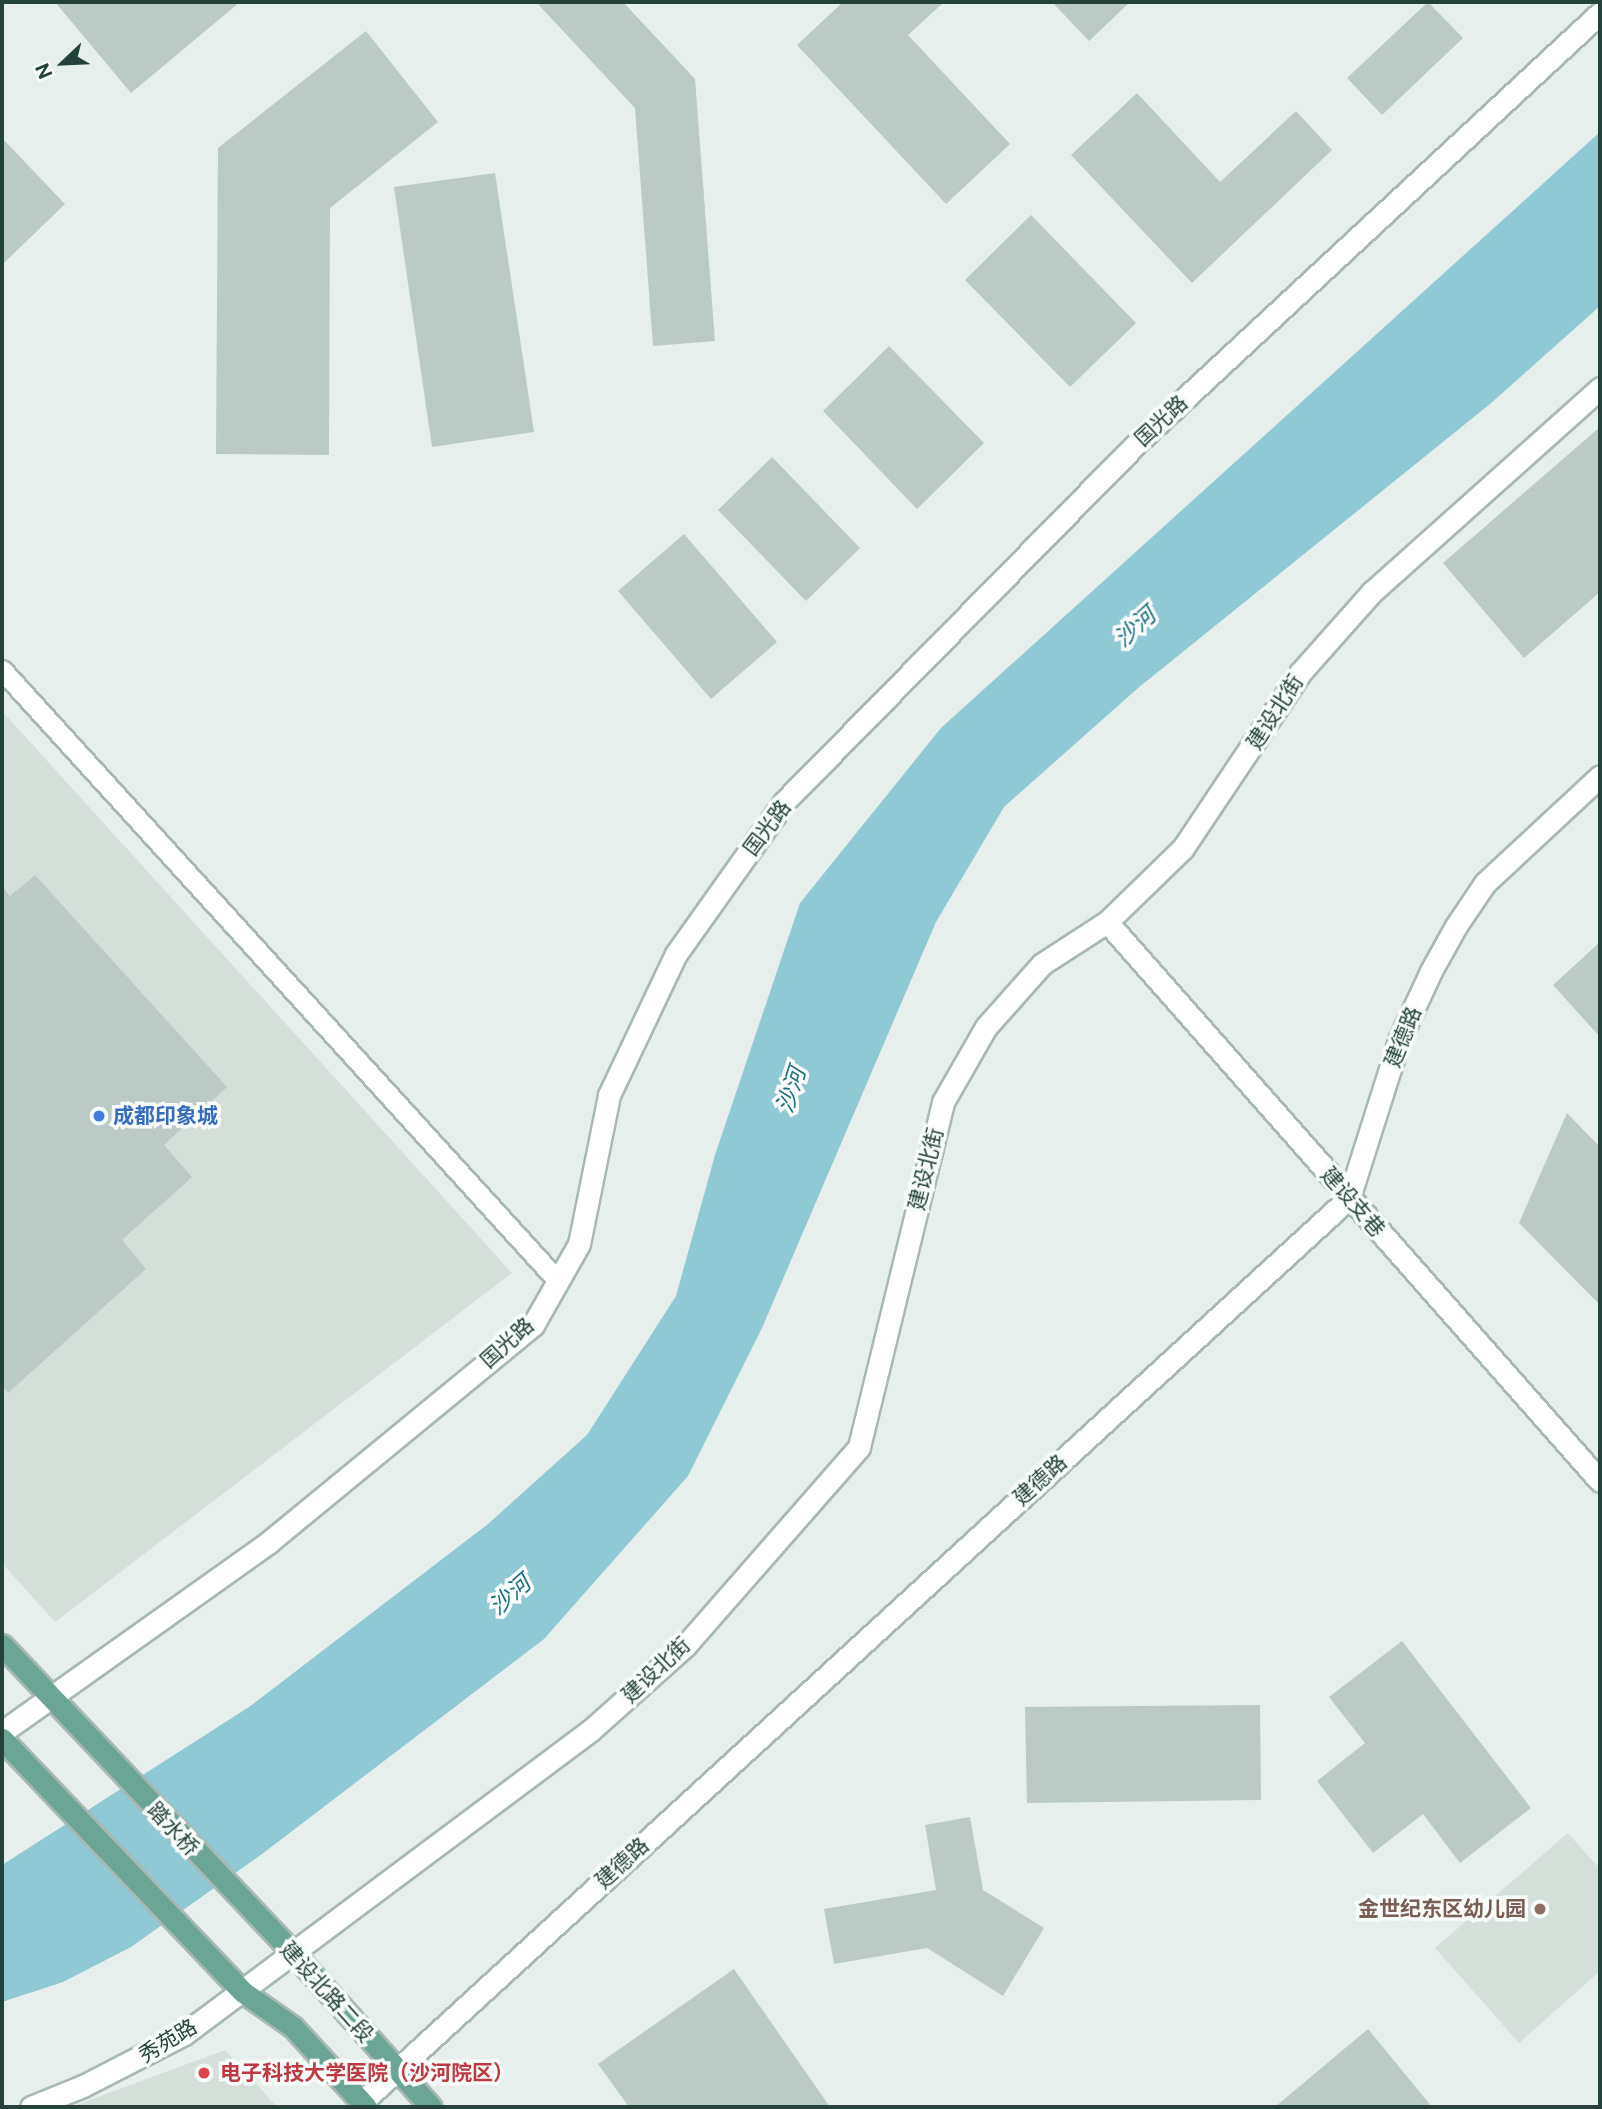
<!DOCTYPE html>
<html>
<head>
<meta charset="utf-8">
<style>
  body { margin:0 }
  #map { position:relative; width:1602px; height:2109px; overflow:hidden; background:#e6efeb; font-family:"Public Sans","Noto Sans SC",sans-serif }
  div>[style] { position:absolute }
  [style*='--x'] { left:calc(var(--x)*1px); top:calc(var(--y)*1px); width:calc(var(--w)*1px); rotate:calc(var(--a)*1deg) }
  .built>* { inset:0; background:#d4dfda }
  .water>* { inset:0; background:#8ec9d4 }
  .building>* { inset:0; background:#bbcac4 }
  .roads { filter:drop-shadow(2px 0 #a8b8b2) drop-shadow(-2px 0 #a8b8b2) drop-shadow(0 2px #a8b8b2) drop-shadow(0 -2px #a8b8b2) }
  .service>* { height:19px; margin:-9.5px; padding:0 9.5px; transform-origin:9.5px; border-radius:9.5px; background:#fff }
  .minor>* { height:21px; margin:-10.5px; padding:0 10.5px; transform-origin:10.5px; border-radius:10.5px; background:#fff }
  .primary>* { height:21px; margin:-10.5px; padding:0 10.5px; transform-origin:10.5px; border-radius:10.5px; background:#6aa596 }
  .dots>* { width:19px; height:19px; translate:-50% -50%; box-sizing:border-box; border:4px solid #f7fbf9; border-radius:50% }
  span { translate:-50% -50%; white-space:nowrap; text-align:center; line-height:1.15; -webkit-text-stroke:7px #f7fbf9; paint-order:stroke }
  .street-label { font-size:21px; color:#24423a }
  .shop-label { font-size:21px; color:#366cbe; font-weight:700 }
  .left { translate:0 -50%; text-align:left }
  .education-label { font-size:21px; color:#785e54; font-weight:700 }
  .right { translate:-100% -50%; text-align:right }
  .health-label { font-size:21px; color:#be3a42; font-weight:700 }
  .water-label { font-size:23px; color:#1c6f80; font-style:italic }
  .frame { position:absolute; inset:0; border:4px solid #24423a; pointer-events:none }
  .north { position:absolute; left:28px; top:28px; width:70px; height:70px; -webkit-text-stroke:5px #f7fbf9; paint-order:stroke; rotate:247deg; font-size:19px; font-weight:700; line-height:28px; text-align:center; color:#24423a }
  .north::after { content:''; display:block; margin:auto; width:24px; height:32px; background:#24423a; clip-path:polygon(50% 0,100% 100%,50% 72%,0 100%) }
</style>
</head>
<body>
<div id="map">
  <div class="built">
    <i style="clip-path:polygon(2px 711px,512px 1273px,55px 1622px,2px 1563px)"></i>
    <i style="clip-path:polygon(1568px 1833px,1600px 1869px,1600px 1971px,1519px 2043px,1435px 1948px)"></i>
    <i style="clip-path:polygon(225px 2050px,277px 2107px,71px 2107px)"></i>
  </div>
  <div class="water">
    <i style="clip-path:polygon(1600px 132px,1600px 306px,1490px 404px,1138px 688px,1004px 807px,936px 922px,762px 1328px,688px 1476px,544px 1639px,262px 1854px,131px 1947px,63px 1982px,2px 2002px,2px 1865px,249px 1707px,488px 1524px,587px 1435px,676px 1296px,715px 1155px,800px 903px,941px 728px)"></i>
  </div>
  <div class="building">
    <i style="clip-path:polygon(55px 2px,240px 2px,131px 93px)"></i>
    <i style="clip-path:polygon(536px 2px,623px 2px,695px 79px,715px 341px,653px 346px,635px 108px)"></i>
    <i style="clip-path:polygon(843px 2px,944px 2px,908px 35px,1010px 144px,946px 204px,797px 45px)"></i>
    <i style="clip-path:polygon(1052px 2px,1130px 2px,1089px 41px)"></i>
    <i style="clip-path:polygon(1428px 2px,1463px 38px,1382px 115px,1347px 78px)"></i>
    <i style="clip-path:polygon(366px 31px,438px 122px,330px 208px,329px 455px,216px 454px,218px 148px)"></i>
    <i style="clip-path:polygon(1137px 93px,1220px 182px,1296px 111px,1332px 150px,1192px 283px,1071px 155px)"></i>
    <i style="clip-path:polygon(2px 138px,65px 204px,2px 265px)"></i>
    <i style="clip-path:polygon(495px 173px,534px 432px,432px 447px,394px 187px)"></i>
    <i style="clip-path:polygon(1031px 215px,1136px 323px,1070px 387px,965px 280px)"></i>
    <i style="clip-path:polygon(889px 346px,984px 443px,917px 509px,823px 411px)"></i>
    <i style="clip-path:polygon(1600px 427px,1600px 592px,1524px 658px,1443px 563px)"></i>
    <i style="clip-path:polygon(772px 457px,860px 548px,806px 601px,718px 510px)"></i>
    <i style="clip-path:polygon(684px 534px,777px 642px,711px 699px,618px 591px)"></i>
    <i style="clip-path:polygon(35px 875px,227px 1087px,164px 1145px,192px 1177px,122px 1240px,146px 1269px,8px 1393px,2px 1385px,2px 886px,10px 896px)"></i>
    <i style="clip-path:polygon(1600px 942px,1600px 1037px,1553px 985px)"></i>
    <i style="clip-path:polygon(1567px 1113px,1600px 1147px,1600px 1305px,1519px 1223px)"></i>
    <i style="clip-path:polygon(1402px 1641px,1531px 1808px,1460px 1863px,1423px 1814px,1373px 1853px,1317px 1781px,1365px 1743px,1329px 1697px)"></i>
    <i style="clip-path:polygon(1260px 1705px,1261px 1800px,1027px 1803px,1025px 1707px)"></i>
    <i style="clip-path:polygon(970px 1817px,983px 1890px,1044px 1928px,1003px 1996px,927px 1948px,834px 1964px,824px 1909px,936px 1890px,925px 1825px)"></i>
    <i style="clip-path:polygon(734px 1969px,830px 2107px,629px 2107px,598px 2064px)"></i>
    <i style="clip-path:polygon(1368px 2029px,1432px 2107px,1275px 2107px)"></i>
  </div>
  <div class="roads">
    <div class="service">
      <i style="--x:2;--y:670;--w:826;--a:47.7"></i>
    </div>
    <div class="minor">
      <i style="--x:1107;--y:922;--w:745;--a:48.59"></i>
      <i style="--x:2;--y:1732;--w:328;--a:-35.4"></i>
      <i style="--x:269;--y:1542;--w:342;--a:-39.4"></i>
      <i style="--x:533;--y:1325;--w:93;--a:-60.4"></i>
      <i style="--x:579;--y:1244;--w:152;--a:-78.6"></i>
      <i style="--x:609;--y:1095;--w:156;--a:-64.6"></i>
      <i style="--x:676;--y:954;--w:186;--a:-54.6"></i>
      <i style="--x:784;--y:802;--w:508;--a:-45.48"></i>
      <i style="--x:1140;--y:440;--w:628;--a:-42.87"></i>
      <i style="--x:362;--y:2102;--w:1338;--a:-42.49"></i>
      <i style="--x:1349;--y:1198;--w:166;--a:-72.4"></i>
      <i style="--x:1399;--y:1040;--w:76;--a:-65.1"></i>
      <i style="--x:1431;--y:971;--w:51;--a:-60.9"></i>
      <i style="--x:1456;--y:926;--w:52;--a:-56"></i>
      <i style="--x:1485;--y:883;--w:157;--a:-42.9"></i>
      <i style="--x:31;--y:2107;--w:56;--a:-22"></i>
      <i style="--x:83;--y:2086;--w:114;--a:-27.2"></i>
      <i style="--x:184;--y:2034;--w:508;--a:-36.76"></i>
      <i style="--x:591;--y:1730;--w:126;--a:-41.8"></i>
      <i style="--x:685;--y:1646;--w:264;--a:-48.8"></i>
      <i style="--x:859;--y:1447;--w:355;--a:-76.3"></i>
      <i style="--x:943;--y:1102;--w:86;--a:-60.2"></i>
      <i style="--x:986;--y:1027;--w:84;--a:-48.4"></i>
      <i style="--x:1042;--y:964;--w:77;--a:-32.9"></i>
      <i style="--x:1107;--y:922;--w:106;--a:-44.2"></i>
      <i style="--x:1183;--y:848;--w:211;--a:-56.2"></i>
      <i style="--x:1300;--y:673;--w:108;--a:-48.4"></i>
      <i style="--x:1372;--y:592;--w:306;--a:-41.8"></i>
    </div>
    <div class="primary">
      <i style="--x:2;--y:1645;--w:425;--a:46.6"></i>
      <i style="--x:294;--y:1954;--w:205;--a:48.2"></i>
      <i style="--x:2;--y:1739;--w:349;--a:46.4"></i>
      <i style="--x:243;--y:1992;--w:61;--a:35"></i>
      <i style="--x:293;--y:2027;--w:108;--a:47.6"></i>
    </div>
  </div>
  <div class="dots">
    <i style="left:99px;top:1116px;background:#3f7fe0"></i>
    <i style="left:1540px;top:1909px;background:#8d6e63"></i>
    <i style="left:204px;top:2073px;background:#e0444e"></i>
  </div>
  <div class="street-label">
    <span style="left:1161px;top:421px;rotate:-43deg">国光路</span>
    <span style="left:1275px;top:712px;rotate:-57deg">建设北街</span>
    <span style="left:767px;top:828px;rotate:-53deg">国光路</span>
    <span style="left:1403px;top:1037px;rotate:-68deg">建德路</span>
    <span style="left:926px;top:1169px;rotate:-76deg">建设北街</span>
    <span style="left:1353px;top:1202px;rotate:49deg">建设支巷</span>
    <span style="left:507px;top:1343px;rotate:-42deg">国光路</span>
    <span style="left:1040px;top:1480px;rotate:-42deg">建德路</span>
    <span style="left:656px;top:1670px;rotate:-43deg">建设北街</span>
    <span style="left:173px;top:1829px;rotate:47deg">踏水桥</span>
    <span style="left:622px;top:1863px;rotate:-42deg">建德路</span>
    <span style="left:327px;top:1992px;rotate:48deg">建设北路二段</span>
    <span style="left:168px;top:2041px;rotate:-31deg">秀苑路</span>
  </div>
  <div class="shop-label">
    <span class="left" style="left:113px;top:1116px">成都印象城</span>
  </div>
  <div class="education-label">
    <span class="right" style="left:1526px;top:1909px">金世纪东区幼儿园</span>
  </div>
  <div class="health-label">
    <span class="left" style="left:220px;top:2073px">电子科技大学医院（沙河院区）</span>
  </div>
  <div class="water-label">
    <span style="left:1135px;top:627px;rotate:-42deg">沙河</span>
    <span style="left:791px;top:1090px;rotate:-72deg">沙河</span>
    <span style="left:510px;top:1595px;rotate:-41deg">沙河</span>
  </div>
  <div class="frame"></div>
  <div class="north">N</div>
</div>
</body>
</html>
